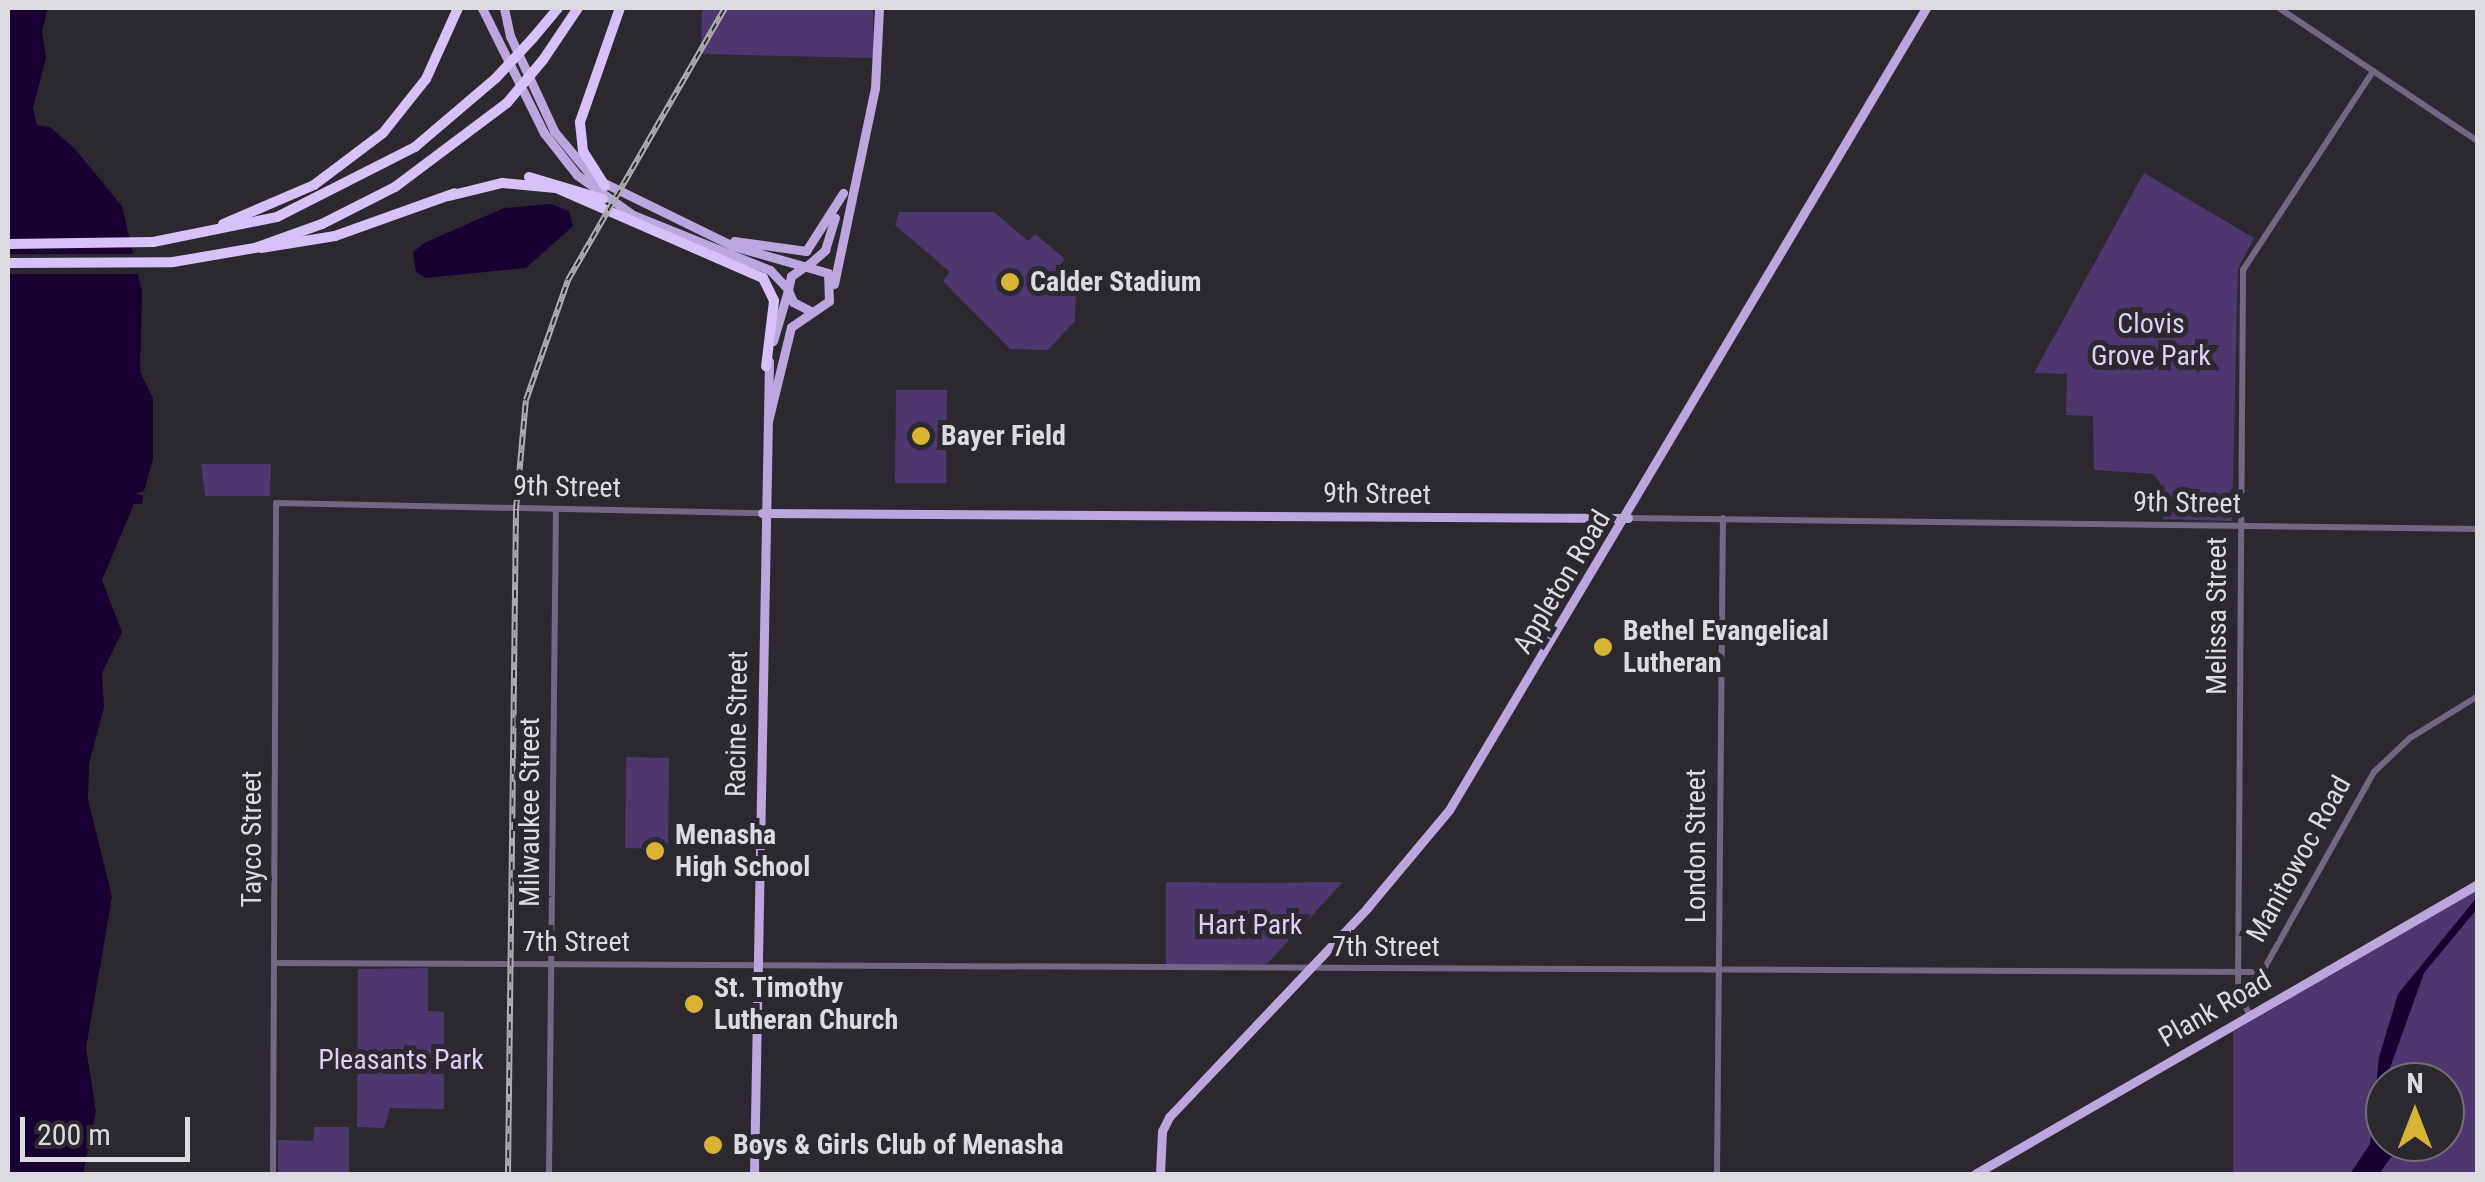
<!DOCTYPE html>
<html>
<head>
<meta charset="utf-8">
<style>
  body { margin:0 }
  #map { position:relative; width:2485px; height:1182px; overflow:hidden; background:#2b292f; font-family:"Roboto Condensed",sans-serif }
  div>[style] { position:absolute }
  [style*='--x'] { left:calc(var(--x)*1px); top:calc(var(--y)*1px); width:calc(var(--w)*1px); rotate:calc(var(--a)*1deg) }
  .green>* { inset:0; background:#4e376e }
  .water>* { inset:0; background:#180030 }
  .pier>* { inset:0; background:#2b292f }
  .minor>* { height:6px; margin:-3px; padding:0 3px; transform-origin:3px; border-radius:3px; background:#726884 }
  .major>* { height:9px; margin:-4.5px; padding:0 4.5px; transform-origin:4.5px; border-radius:4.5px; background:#bba6de }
  .highway>* { height:10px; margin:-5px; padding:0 5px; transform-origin:5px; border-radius:5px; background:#d6c2f8 }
  .rail>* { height:6px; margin-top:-3px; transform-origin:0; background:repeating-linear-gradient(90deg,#2b292f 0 8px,#aeadb1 0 16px); box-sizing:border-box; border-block:2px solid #aeadb1 }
  .highway-bridge>* { height:10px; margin:-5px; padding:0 5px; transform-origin:5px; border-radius:5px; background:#d6c2f8 }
  .dots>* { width:28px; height:28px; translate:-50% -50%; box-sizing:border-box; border:5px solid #2b292f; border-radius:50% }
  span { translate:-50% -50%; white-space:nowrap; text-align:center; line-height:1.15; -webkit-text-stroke:10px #2b292f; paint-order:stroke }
  .poi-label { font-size:28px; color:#dcdbdf; font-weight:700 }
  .left { translate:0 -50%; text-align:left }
  .park-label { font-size:28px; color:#ddd0f4 }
  .street-label { font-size:28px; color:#dcdbdf }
  .frame { position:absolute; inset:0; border:10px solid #dcdbdf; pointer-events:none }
  .north { position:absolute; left:2365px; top:1062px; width:100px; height:100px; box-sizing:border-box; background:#2b292f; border:2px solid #727075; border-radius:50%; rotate:0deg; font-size:28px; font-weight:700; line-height:40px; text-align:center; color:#dcdbdf }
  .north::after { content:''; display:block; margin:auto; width:35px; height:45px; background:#d9b334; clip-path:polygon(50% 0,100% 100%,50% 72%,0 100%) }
  .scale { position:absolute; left:20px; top:1117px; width:170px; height:45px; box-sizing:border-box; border:5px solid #dcdbdf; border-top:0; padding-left:12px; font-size:30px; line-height:35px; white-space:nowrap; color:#dcdbdf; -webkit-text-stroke:8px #2b292f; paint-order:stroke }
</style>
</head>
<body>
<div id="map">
  <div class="green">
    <i style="clip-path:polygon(702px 8px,873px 8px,873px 58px,701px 54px)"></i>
    <i style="clip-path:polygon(2144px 173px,2254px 238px,2238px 269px,2232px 521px,2163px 519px,2164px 490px,2154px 474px,2094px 470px,2093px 416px,2066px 415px,2067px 374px,2034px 373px)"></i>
    <i style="clip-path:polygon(899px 212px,994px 212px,1028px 241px,1035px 234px,1065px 259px,1058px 267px,1076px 283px,1075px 321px,1048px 350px,1010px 349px,943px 281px,950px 272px,895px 225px)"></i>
    <i style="clip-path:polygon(896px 390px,947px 390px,946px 483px,895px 483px)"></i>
    <i style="clip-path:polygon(201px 464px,271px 464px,270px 496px,205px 496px)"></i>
    <i style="clip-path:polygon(626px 757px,669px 758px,668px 849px,625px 848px)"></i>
    <i style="clip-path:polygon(1166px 882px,1257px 883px,1343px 882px,1267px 964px,1166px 964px)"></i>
    <i style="clip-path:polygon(evenodd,2477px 888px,2477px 1174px,2233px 1174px,2233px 1032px,2477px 888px,2385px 1082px,2445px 1082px,2445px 1142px,2385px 1142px,2385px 1082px)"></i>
    <i style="clip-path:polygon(428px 968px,428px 1011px,444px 1012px,444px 1109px,390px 1108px,384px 1128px,357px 1127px,358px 969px)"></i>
    <i style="clip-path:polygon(314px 1127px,349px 1127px,349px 1174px,278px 1174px,278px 1140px,313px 1141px)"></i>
  </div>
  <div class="water">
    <i style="clip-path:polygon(8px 8px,48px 8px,42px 31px,46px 58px,33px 108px,37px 125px,50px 127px,75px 149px,122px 206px,142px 291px,140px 372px,153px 398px,153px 459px,144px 491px,135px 494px,143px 495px,142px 504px,134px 504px,102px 580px,122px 632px,102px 673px,104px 707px,89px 764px,88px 799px,112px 897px,86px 1048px,96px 1111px,83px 1174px,8px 1174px)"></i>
    <i style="clip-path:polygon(551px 204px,569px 211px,573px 226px,526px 268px,426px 278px,416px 272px,413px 252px,424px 243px,504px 208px)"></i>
    <i style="clip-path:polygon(2477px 897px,2477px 909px,2424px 973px,2385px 1082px,2385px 1142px,2394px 1142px,2392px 1156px,2379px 1174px,2350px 1174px,2370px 1144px,2379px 1057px,2398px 994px)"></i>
  </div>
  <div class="pier">
    <i style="clip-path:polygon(8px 254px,138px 254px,142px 274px,8px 274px)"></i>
  </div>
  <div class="minor">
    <i style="--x:2279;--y:8;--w:239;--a:33.8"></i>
    <i style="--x:1628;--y:518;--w:850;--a:0.74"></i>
    <i style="--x:274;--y:963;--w:1983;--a:0.26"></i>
    <i style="--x:2238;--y:996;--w:40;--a:-47"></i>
    <i style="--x:2265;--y:967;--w:223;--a:-60.8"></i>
    <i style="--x:2374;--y:772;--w:50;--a:-43.4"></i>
    <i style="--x:2410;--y:738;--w:80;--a:-31.7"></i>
    <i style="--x:2250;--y:1015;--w:25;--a:-119"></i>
    <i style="--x:2238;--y:993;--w:723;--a:-89.6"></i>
    <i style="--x:2243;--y:270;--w:238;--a:-56.8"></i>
    <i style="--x:273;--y:1174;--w:671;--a:-89.74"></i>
    <i style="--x:276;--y:503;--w:486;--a:1.2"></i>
    <i style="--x:549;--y:1174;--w:664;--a:-89.4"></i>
    <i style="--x:1717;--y:1174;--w:656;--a:-89.48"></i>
  </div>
  <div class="major">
    <i style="--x:482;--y:8;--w:140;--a:63.6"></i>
    <i style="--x:544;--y:133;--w:53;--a:51.8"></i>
    <i style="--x:577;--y:175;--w:69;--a:35.5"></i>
    <i style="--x:633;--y:215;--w:148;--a:21.9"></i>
    <i style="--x:770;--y:270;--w:26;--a:47"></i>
    <i style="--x:504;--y:8;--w:29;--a:78"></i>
    <i style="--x:510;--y:36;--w:105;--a:65.1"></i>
    <i style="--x:554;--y:131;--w:60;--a:50.4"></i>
    <i style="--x:592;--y:177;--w:157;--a:26.1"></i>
    <i style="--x:733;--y:246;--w:99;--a:15.9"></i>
    <i style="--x:828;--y:273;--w:28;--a:88"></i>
    <i style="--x:829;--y:301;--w:46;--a:145.6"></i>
    <i style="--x:791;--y:327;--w:97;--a:103.7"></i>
    <i style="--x:734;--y:241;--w:73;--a:7.9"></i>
    <i style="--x:806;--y:251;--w:69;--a:-57.5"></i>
    <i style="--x:808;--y:265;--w:23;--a:-41"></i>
    <i style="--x:825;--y:250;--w:34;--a:-73"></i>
    <i style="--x:805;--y:266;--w:17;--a:144"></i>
    <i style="--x:791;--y:276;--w:14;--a:102"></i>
    <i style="--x:788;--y:290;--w:13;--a:67"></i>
    <i style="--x:793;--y:302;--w:18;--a:27"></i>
    <i style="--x:834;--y:284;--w:200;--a:-78.2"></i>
    <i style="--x:875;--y:88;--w:80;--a:-87.1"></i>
    <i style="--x:773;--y:341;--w:53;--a:-73.6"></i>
    <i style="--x:762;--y:513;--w:866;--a:0.33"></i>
    <i style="--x:754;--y:1174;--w:813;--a:-88.94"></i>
    <i style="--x:1160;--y:1174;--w:43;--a:-87.3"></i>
    <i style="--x:1162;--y:1131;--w:16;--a:-63"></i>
    <i style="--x:1169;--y:1117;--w:288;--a:-46.5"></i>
    <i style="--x:1367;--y:908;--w:128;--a:-50.1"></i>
    <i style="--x:1449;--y:810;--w:933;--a:-59.26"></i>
    <i style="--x:1975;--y:1174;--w:581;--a:-29.97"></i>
  </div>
  <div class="highway">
    <i style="--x:533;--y:38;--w:39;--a:-50"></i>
    <i style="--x:543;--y:60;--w:63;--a:-56.1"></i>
    <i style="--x:529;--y:177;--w:77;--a:16.6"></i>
    <i style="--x:605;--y:186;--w:41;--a:-122.2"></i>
    <i style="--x:583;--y:151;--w:29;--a:-96"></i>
    <i style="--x:580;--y:122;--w:121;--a:-70.7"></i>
    <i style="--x:449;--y:196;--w:55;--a:-13.8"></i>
    <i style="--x:502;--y:183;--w:54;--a:5.3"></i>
    <i style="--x:556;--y:188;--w:226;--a:23.5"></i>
    <i style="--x:763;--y:278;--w:25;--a:64"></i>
    <i style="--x:774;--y:301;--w:66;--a:96.9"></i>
    <i style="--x:223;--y:224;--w:99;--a:-23.2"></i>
    <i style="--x:314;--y:185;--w:86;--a:-37"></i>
    <i style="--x:383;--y:133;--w:69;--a:-51.5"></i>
    <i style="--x:426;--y:79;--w:78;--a:-65.7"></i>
    <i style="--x:8;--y:244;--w:145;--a:-0.8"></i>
    <i style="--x:153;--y:242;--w:126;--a:-11.4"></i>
    <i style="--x:277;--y:217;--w:155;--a:-26.9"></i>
    <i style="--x:415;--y:147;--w:106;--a:-40.4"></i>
    <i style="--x:261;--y:248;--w:75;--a:-9.2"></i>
    <i style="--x:335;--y:236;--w:127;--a:-19.7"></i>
    <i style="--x:8;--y:263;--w:165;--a:-0.3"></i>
    <i style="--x:173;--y:262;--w:83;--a:-9.7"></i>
    <i style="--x:255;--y:248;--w:71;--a:-19.7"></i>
    <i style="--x:322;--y:224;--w:82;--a:-26.9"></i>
    <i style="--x:395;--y:187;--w:140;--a:-36.9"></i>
  </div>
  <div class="rail">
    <i style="--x:508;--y:1174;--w:665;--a:-89.31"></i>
    <i style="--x:516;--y:509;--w:109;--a:-84.8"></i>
    <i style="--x:526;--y:400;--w:127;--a:-70.7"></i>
    <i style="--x:568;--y:280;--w:314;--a:-60"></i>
  </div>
  <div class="highway-bridge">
    <i style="--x:496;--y:78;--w:54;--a:-47.2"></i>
    <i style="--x:507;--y:103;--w:56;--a:-50.1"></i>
  </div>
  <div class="dots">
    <i style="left:1010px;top:282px;background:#d9b334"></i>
    <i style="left:921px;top:436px;background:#d9b334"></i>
    <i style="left:1603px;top:647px;background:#d9b334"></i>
    <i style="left:655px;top:851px;background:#d9b334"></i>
    <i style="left:694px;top:1004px;background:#d9b334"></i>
    <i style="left:713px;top:1145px;background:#d9b334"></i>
  </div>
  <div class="poi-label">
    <span class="left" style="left:1030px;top:282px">Calder Stadium</span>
    <span class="left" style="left:941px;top:436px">Bayer Field</span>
    <span class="left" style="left:1623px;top:647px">Bethel Evangelical<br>Lutheran</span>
    <span class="left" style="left:675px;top:851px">Menasha<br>High School</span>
    <span class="left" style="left:714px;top:1004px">St. Timothy<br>Lutheran Church</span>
    <span class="left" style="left:733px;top:1145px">Boys &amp; Girls Club of Menasha</span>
  </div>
  <div class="park-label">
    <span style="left:2151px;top:340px">Clovis<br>Grove Park</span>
    <span style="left:1250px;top:925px">Hart Park</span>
    <span style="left:401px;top:1060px">Pleasants Park</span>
  </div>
  <div class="street-label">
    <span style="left:567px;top:487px;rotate:1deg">9th Street</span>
    <span style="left:1377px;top:494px;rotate:1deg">9th Street</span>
    <span style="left:2187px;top:503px;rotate:1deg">9th Street</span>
    <span style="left:1562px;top:582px;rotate:-59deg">Appleton Road</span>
    <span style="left:2217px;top:616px;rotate:-90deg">Melissa Street</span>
    <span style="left:737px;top:724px;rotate:-89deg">Racine Street</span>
    <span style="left:530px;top:812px;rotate:-90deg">Milwaukee Street</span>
    <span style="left:252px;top:839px;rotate:-90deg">Tayco Street</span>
    <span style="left:1696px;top:846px;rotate:-90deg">London Street</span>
    <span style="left:2299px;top:859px;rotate:-61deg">Manitowoc Road</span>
    <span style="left:576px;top:942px">7th Street</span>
    <span style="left:1386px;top:947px">7th Street</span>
    <span style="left:2215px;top:1009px;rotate:-30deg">Plank Road</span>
  </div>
  <div class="frame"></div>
  <div class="north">N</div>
  <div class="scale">200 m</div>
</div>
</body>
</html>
